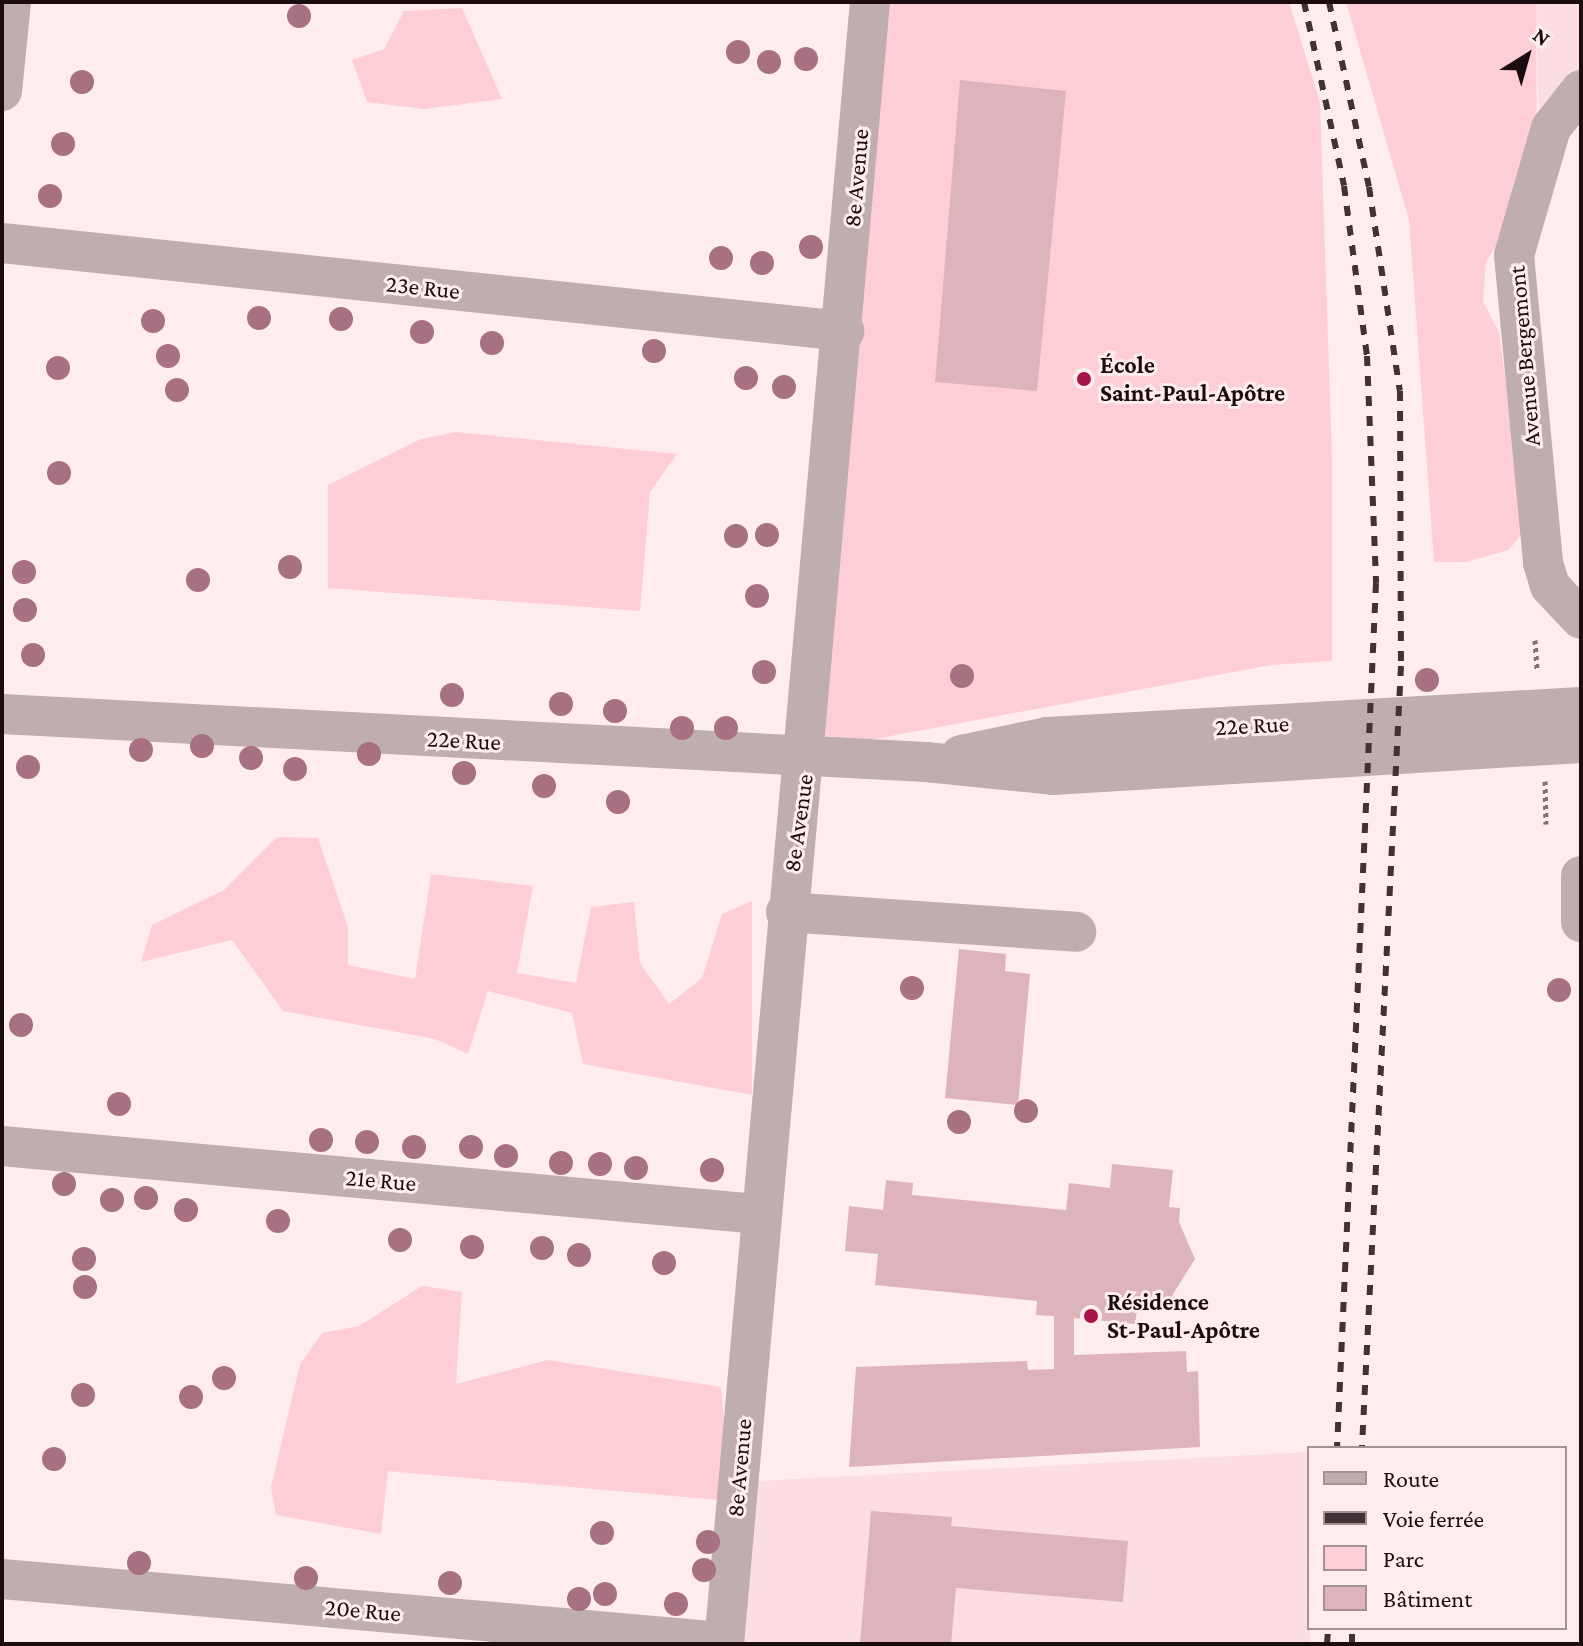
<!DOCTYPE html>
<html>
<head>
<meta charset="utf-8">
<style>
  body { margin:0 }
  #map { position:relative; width:1583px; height:1646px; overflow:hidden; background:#feecef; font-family:"Crimson Pro",serif }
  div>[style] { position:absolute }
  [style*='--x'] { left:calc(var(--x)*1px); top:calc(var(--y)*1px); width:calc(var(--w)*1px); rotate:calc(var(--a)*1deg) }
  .built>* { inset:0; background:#fcdde2 }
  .green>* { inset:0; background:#feced6 }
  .building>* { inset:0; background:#ddb4bb }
  .path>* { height:5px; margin-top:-2.5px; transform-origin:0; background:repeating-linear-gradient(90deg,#817174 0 4px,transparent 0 8px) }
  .minor>* { height:40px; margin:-20px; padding:0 20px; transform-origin:20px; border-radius:20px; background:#bfadb0 }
  .rail>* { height:6px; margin-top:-3px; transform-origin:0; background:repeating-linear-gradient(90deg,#413235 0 10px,transparent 0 20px) }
  .trees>* { width:24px; height:24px; margin:-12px; border-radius:50%; background:#a77182 }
  .dots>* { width:22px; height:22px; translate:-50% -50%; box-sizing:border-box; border:4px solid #feecef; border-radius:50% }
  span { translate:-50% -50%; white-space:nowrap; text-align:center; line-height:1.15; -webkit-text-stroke:6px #feecef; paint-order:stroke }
  .street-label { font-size:24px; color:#1a0c0f }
  .poi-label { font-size:24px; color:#1a0c0f; font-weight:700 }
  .left { translate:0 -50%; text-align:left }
  .frame { position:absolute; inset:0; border:4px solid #1a0c0f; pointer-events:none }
  .legend { position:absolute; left:1307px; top:1446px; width:260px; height:184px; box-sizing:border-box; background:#feecef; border:2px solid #a39295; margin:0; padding:10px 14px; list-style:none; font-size:24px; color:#1a0c0f }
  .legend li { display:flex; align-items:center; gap:16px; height:40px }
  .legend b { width:40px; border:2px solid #a39295 }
  .north { position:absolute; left:1487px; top:16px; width:80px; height:80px; -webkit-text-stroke:6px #feecef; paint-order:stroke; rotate:37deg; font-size:22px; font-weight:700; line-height:32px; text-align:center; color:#1a0c0f }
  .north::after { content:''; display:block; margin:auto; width:28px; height:36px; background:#1a0c0f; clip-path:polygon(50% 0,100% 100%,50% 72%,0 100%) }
</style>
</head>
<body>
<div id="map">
  <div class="built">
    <i style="clip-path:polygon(1536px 2px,1581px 2px,1581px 101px,1540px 166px)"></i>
    <i style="clip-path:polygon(1309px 1452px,1310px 1644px,724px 1644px,738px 1482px)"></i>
  </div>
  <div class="green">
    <i style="clip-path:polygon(880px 2px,1289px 2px,1320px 102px,1332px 457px,1332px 661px,1271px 665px,827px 748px,807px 760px)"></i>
    <i style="clip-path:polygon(1346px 2px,1536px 2px,1537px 178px,1486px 262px,1483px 301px,1499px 333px,1526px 528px,1509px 550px,1466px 562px,1434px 562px,1409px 220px)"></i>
    <i style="clip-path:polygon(462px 8px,502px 99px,424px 109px,367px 102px,352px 60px,384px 49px,404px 11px)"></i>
    <i style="clip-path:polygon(456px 432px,677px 454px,650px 492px,640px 611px,328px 588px,328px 485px,421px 439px)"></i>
    <i style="clip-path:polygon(277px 837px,318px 838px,348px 927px,348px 965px,415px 979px,431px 874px,533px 886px,517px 973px,576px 983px,591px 907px,634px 902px,640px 963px,669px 1004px,702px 978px,722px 914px,752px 901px,752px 1095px,583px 1064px,572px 1013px,488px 991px,468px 1054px,435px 1039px,283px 1011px,232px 940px,141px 962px,152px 925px,224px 890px)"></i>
    <i style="clip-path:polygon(422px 1286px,462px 1292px,456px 1384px,548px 1360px,721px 1387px,731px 1501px,388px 1471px,381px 1534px,276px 1515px,271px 1487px,300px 1364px,322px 1333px,359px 1326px)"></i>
  </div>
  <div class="building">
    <i style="clip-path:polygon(960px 80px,1066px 91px,1037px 391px,935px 382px)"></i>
    <i style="clip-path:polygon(959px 949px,1006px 954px,1005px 971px,1030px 974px,1018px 1105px,945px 1098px)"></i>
    <i style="clip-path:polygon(1112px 1164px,1173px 1170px,1169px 1207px,1180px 1208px,1179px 1222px,1195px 1259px,1173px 1294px,1172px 1307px,1138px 1304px,1135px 1324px,1074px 1318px,1074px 1355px,1186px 1351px,1187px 1372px,1198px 1371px,1200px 1447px,849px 1467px,856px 1367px,1027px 1361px,1028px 1370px,1054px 1369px,1054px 1316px,1036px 1315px,1037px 1301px,875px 1285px,878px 1254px,845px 1251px,849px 1206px,883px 1210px,886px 1180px,913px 1183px,912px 1195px,1066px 1210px,1069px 1183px,1110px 1188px)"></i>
    <i style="clip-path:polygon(871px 1511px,952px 1517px,951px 1526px,1128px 1541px,1123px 1602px,956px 1588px,951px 1644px,860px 1644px)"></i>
  </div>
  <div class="path">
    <i style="--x:1535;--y:640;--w:31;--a:86"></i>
    <i style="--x:1545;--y:781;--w:43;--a:88.7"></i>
  </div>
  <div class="minor">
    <i style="--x:1581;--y:90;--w:48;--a:128.3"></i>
    <i style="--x:1551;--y:128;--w:132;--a:106.2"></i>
    <i style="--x:1514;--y:255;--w:309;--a:84.6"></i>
    <i style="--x:1543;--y:563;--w:24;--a:73"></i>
    <i style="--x:1550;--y:586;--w:45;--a:46.8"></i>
    <i style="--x:2;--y:91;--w:89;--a:-84.2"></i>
    <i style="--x:2;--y:243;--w:847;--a:5.97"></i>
    <i style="--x:2;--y:714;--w:925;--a:2.97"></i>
    <i style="--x:926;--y:762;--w:128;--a:5.8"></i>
    <i style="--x:1053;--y:775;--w:529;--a:-3.47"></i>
    <i style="--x:961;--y:755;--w:88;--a:-11.8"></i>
    <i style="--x:1047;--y:737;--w:535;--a:-3.22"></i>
    <i style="--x:1581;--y:876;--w:46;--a:90"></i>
    <i style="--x:786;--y:912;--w:291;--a:3.9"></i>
    <i style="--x:2;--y:1146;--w:761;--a:5.13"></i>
    <i style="--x:2;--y:1579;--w:725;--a:4.99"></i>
    <i style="--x:724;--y:1644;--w:1648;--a:-84.92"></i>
  </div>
  <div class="rail">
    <i style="--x:1304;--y:2;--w:188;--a:77.7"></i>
    <i style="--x:1344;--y:186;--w:172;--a:82.3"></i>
    <i style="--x:1367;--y:356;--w:227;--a:87.7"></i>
    <i style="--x:1376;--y:583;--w:866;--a:92.58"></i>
    <i style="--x:1329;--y:2;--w:189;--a:77.8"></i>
    <i style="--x:1369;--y:187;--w:206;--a:81.4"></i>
    <i style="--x:1400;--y:391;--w:275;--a:89.8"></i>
    <i style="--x:1401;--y:666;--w:783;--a:92.86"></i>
    <i style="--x:1327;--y:1644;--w:16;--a:-86"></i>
    <i style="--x:1352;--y:1644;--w:16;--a:-90"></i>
  </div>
  <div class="trees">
    <i style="left:299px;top:16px"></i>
    <i style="left:738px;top:52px"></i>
    <i style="left:806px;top:59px"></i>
    <i style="left:769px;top:62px"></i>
    <i style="left:82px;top:82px"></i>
    <i style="left:63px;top:144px"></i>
    <i style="left:50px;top:196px"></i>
    <i style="left:811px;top:247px"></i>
    <i style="left:721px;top:258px"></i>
    <i style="left:762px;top:263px"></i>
    <i style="left:259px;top:318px"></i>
    <i style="left:341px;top:319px"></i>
    <i style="left:153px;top:321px"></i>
    <i style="left:422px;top:332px"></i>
    <i style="left:492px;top:343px"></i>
    <i style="left:654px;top:351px"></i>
    <i style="left:168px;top:356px"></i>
    <i style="left:58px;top:368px"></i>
    <i style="left:746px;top:378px"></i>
    <i style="left:784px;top:387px"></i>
    <i style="left:177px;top:390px"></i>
    <i style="left:59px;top:473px"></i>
    <i style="left:767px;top:535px"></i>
    <i style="left:736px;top:536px"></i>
    <i style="left:290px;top:567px"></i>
    <i style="left:24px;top:572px"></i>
    <i style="left:198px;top:580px"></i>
    <i style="left:757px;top:596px"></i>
    <i style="left:25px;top:610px"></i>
    <i style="left:33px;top:655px"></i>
    <i style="left:764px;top:672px"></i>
    <i style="left:962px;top:676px"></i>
    <i style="left:1427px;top:680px"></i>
    <i style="left:452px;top:695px"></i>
    <i style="left:561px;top:704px"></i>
    <i style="left:615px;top:711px"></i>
    <i style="left:682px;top:728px"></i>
    <i style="left:726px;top:728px"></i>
    <i style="left:202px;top:746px"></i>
    <i style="left:141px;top:750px"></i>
    <i style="left:369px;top:754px"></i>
    <i style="left:251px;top:758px"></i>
    <i style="left:28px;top:767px"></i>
    <i style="left:295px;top:769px"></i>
    <i style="left:464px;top:773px"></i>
    <i style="left:544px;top:786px"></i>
    <i style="left:618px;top:802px"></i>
    <i style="left:912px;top:988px"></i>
    <i style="left:1559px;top:990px"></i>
    <i style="left:21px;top:1025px"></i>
    <i style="left:119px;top:1104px"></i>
    <i style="left:1026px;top:1111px"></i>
    <i style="left:959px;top:1122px"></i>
    <i style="left:321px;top:1140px"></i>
    <i style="left:367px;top:1142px"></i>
    <i style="left:414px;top:1147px"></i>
    <i style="left:471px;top:1147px"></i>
    <i style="left:506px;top:1156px"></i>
    <i style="left:561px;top:1163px"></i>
    <i style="left:600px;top:1164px"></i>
    <i style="left:636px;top:1168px"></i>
    <i style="left:712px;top:1170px"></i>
    <i style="left:64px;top:1184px"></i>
    <i style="left:146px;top:1198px"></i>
    <i style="left:112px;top:1200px"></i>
    <i style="left:186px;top:1210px"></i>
    <i style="left:278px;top:1221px"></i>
    <i style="left:400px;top:1240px"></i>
    <i style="left:472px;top:1247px"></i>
    <i style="left:542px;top:1248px"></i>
    <i style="left:579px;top:1255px"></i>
    <i style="left:84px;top:1259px"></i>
    <i style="left:664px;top:1263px"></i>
    <i style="left:85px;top:1287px"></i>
    <i style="left:224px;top:1378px"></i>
    <i style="left:83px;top:1395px"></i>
    <i style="left:191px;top:1397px"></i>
    <i style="left:54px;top:1459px"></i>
    <i style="left:602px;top:1533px"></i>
    <i style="left:708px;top:1542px"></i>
    <i style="left:139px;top:1563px"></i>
    <i style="left:704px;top:1570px"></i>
    <i style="left:306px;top:1578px"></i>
    <i style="left:450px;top:1583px"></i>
    <i style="left:605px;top:1594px"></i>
    <i style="left:579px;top:1599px"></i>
    <i style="left:676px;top:1604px"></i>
  </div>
  <div class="dots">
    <i style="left:1084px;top:379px;background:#a7134b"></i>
    <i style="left:1091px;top:1316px;background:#a7134b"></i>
  </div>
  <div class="street-label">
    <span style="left:856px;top:178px;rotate:-85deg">8e Avenue</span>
    <span style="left:423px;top:287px;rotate:6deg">23e Rue</span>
    <span style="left:1524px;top:356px;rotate:-95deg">Avenue Bergemont</span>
    <span style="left:1252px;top:725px;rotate:-3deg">22e Rue</span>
    <span style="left:464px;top:740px;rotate:3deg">22e Rue</span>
    <span style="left:798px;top:823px;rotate:-82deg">8e Avenue</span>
    <span style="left:381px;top:1180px;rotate:5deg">21e Rue</span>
    <span style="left:739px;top:1468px;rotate:-85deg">8e Avenue</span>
    <span style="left:363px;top:1610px;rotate:5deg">20e Rue</span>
  </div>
  <div class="poi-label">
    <span class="left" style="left:1100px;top:379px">École<br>Saint-Paul-Apôtre</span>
    <span class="left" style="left:1107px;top:1316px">Résidence<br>St-Paul-Apôtre</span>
  </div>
  <div class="frame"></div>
  <ul class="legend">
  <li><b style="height:10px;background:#bfadb0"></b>Route</li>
  <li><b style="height:10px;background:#413235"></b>Voie ferrée</li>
  <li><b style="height:22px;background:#feced6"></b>Parc</li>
  <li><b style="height:22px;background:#ddb4bb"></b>Bâtiment</li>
  </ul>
  <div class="north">N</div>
</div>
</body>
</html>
